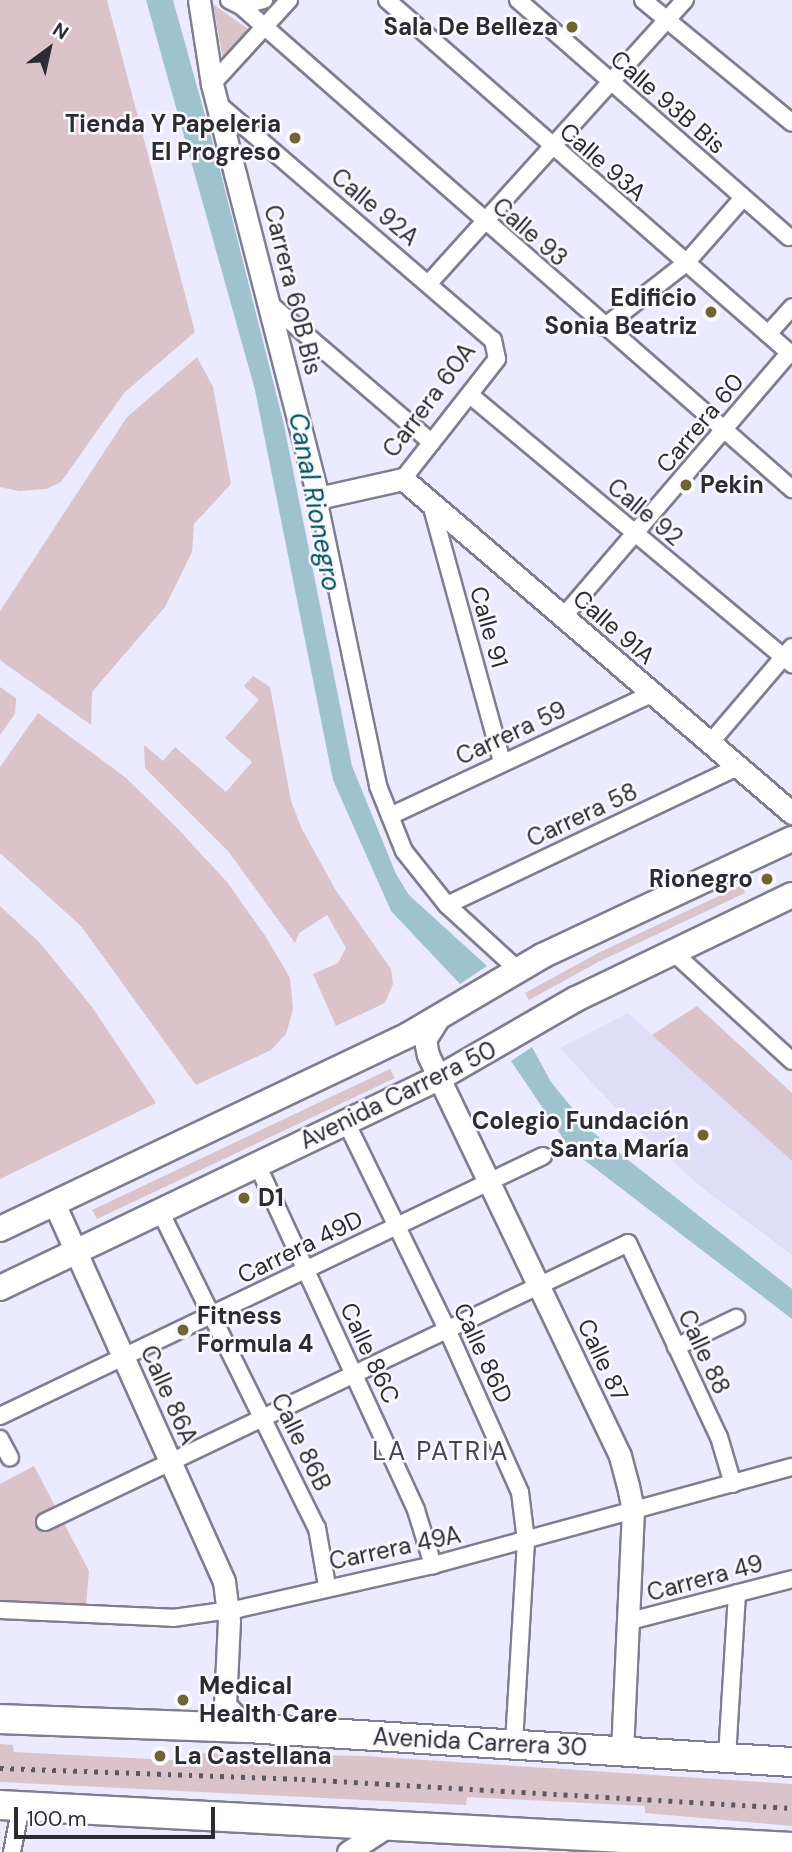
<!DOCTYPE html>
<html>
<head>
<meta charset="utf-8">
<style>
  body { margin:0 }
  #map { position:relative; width:792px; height:1852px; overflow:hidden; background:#ebeafe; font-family:"DM Sans",sans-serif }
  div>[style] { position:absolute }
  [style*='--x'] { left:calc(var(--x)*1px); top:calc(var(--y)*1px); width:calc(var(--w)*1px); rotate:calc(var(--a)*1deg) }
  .built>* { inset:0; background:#dfddf8 }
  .green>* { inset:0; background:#dac4ca }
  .water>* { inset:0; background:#9ec3cf }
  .roads { filter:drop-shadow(2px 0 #7f7e90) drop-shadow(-2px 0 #7f7e90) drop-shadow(0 2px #7f7e90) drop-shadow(0 -2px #7f7e90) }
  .street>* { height:16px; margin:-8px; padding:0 8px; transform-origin:8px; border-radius:8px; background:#fff }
  .secondary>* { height:21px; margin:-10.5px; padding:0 10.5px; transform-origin:10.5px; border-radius:10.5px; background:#fff }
  .primary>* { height:24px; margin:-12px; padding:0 12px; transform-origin:12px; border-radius:12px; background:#fff }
  .highway>* { height:28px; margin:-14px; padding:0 14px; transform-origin:14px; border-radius:14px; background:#fff }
  .rail>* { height:4.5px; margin-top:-2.25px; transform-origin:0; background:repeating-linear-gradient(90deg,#595863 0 3.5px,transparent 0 10.5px) }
  .dots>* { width:19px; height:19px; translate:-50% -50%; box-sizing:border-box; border:4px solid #faf9fd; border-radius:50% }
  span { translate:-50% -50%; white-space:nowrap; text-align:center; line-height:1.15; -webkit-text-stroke:5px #faf9fd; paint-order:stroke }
  .poi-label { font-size:24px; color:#2c2b33; font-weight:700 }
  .right { translate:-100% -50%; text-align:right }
  .left { translate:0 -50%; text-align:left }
  .street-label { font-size:24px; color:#2c2b33 }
  .water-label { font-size:26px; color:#005163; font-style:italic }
  .neighbourhood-label { font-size:26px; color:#434252; letter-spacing:2px }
  .north { position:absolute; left:14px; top:14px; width:70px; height:70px; -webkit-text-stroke:5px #faf9fd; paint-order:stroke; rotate:33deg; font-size:19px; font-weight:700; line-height:28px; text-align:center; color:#2c2b33 }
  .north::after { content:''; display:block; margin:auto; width:24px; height:32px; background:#2c2b33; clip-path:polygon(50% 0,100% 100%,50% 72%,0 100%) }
  .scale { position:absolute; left:14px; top:1807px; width:201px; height:32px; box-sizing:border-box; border:4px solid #2c2b33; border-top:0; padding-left:9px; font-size:21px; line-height:24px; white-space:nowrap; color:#2c2b33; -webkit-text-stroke:5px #faf9fd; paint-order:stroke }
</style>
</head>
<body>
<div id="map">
  <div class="built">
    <i style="clip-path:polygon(628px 1013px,792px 1161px,792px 1255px,701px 1187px,626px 1119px,560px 1048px)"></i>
  </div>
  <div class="green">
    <i style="clip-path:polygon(0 0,107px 0,195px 332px,124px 393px,61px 482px,46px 489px,19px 491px,0 487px)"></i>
    <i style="clip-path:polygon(213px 4px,252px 32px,224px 65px)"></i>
    <i style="clip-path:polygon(197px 357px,213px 387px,231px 484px,194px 524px,192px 552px,165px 607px,92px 692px,91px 725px,0 660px,0 611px,127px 417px)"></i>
    <i style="clip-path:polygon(253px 676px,270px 687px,291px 801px,302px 829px,335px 889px,391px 969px,393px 984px,385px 1003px,336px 1026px,313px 974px,338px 963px,346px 948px,327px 915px,299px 933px,295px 943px,228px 851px,145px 768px,144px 745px,163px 761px,175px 747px,226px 792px,252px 762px,225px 738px,259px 700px,244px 686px)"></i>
    <i style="clip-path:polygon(0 687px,16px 698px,15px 714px,0 735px)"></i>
    <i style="clip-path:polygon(38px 713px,125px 777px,178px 829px,227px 882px,266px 937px,290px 978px,293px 1009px,286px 1034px,271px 1050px,196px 1085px,81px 926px,0 853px,0 767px)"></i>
    <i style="clip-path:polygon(742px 885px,745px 893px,600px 961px,529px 1000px,525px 993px,598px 953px)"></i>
    <i style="clip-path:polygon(0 906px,40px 943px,92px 1007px,156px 1103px,0 1179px)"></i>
    <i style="clip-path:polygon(697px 1006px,792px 1093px,792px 1161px,652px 1035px)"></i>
    <i style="clip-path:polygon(390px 1069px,395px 1078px,97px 1219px,92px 1210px)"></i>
    <i style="clip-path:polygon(34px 1466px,89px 1571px,86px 1606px,0 1600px,0 1484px)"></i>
    <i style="clip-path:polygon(0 1744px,13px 1745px,14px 1752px,190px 1761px,191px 1753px,364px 1756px,792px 1784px,792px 1826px,645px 1813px,645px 1806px,467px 1797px,466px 1805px,0 1782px)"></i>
  </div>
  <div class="water">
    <i style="clip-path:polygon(146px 0,173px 0,218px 162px,284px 425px,352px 766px,396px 874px,409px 895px,487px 966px,460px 984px,391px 911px,333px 780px,255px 390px)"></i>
    <i style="clip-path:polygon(532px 1047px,551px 1082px,590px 1130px,792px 1289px,792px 1319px,571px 1150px,511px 1061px)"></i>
  </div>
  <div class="roads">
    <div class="street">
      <i style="--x:229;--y:0;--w:13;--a:27"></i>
      <i style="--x:241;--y:6;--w:24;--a:-15"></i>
      <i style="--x:387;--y:0;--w:539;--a:41.24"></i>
      <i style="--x:518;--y:0;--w:360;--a:41.2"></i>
      <i style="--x:643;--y:0;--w:193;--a:39.5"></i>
      <i style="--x:241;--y:6;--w:733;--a:41.24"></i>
      <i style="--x:212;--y:84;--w:114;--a:-47.5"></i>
      <i style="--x:217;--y:103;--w:364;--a:40.7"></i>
      <i style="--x:493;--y:340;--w:19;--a:78"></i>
      <i style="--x:497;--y:359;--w:152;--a:128.1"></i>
      <i style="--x:429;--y:283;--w:382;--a:-47.9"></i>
      <i style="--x:270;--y:304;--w:213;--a:40.6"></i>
      <i style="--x:604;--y:327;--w:104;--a:-38"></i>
      <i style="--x:686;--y:263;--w:86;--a:-48.8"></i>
      <i style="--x:768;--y:334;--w:36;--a:-48"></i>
      <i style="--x:470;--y:395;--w:420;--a:39.9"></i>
      <i style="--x:318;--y:498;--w:294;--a:78.2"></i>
      <i style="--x:378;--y:786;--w:70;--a:68.2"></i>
      <i style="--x:404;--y:851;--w:69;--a:51.5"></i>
      <i style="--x:447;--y:905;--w:95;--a:42.4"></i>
      <i style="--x:431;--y:504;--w:267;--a:74.6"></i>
      <i style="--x:563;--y:617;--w:348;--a:-49.4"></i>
      <i style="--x:710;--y:743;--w:126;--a:-49.5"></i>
      <i style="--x:390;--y:816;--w:289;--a:-25"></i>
      <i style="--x:447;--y:905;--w:321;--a:-25.4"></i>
      <i style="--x:673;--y:952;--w:161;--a:42.5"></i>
      <i style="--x:346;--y:1122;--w:230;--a:64"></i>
      <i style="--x:447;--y:1329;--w:179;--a:65.9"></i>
      <i style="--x:520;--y:1492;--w:49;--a:83"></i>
      <i style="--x:526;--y:1541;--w:202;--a:93.4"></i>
      <i style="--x:257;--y:1164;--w:381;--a:65.3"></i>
      <i style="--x:416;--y:1510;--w:58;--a:72.8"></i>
      <i style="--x:160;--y:1211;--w:354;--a:63.7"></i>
      <i style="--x:317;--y:1528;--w:59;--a:80.2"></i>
      <i style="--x:676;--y:1347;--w:67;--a:-25.8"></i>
      <i style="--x:0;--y:1416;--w:602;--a:-25.59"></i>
      <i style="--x:0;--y:1439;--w:21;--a:62"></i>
      <i style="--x:45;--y:1522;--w:646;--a:-25.57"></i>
      <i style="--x:628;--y:1243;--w:214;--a:64.9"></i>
      <i style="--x:719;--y:1437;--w:49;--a:73.4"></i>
      <i style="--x:0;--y:1610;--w:173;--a:2.6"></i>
      <i style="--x:173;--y:1618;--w:66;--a:-7.9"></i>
      <i style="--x:238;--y:1609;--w:200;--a:-12.7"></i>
      <i style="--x:433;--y:1565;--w:372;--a:-15.3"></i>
      <i style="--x:630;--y:1621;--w:167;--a:-14.5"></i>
      <i style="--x:727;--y:1757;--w:164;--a:-86.5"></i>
      <i style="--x:12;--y:1852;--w:47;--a:-78.9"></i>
    </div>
    <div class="secondary">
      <i style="--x:199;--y:0;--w:85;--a:81.2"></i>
      <i style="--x:212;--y:84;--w:427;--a:75.6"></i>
      <i style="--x:318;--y:498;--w:87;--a:-12.6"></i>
      <i style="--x:403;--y:479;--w:513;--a:40.65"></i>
      <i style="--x:438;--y:1019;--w:25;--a:122"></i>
      <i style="--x:425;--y:1040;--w:15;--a:79"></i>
      <i style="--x:428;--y:1055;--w:445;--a:64.4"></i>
      <i style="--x:620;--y:1456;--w:31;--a:75"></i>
      <i style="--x:628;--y:1486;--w:25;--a:78"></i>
      <i style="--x:633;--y:1510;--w:240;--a:92.6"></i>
      <i style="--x:54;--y:1203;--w:414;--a:65.8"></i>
      <i style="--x:224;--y:1581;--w:39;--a:83"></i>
      <i style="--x:229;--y:1620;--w:85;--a:92.7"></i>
      <i style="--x:225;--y:1705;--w:32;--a:46"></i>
      <i style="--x:348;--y:1852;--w:44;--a:-33"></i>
    </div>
    <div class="primary">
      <i style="--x:0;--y:1229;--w:452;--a:-25.4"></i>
      <i style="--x:408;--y:1035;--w:156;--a:-30.5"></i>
      <i style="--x:542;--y:956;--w:276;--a:-25.1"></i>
      <i style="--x:0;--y:1288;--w:487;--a:-25.6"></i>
      <i style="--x:439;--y:1078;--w:158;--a:-30"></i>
      <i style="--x:576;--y:999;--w:240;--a:-25.7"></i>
    </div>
    <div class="highway">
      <i style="--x:0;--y:1719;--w:247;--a:2.1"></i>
      <i style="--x:247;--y:1728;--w:546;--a:3.57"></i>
      <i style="--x:0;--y:1805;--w:793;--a:3.04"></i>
    </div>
  </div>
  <div class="rail">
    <i style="--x:0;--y:1768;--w:302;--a:2.1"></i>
    <i style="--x:302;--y:1779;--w:491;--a:3.4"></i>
  </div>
  <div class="dots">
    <i style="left:572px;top:27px;background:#6d6632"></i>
    <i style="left:295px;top:138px;background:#6d6632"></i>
    <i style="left:711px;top:312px;background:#6d6632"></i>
    <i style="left:686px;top:485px;background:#6d6632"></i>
    <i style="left:767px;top:879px;background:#6d6632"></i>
    <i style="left:703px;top:1135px;background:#6d6632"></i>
    <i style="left:244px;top:1198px;background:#6d6632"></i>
    <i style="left:183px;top:1330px;background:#6d6632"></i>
    <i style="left:183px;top:1700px;background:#6d6632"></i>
    <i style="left:160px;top:1756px;background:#6d6632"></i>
  </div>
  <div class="poi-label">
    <span class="right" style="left:558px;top:27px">Sala De Belleza</span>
    <span class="right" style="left:281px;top:138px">Tienda Y Papeleria<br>El Progreso</span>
    <span class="right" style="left:697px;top:312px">Edificio<br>Sonia Beatriz</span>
    <span class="left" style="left:700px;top:485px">Pekin</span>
    <span class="right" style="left:753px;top:879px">Rionegro</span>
    <span class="right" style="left:689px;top:1135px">Colegio Fundación<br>Santa María</span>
    <span class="left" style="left:258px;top:1198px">D1</span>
    <span class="left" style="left:197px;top:1330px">Fitness<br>Formula 4</span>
    <span class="left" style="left:199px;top:1700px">Medical<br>Health Care</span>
    <span class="left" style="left:174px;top:1756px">La Castellana</span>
  </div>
  <div class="street-label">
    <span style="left:668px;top:102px;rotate:41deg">Calle 93B Bis</span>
    <span style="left:603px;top:162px;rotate:41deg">Calle 93A</span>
    <span style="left:375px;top:207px;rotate:40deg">Calle 92A</span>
    <span style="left:530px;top:232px;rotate:41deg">Calle 93</span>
    <span style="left:293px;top:290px;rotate:76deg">Carrera 60B Bis</span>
    <span style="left:429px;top:400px;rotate:-53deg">Carrera 60A</span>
    <span style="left:700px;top:423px;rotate:-50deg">Carrera 60</span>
    <span style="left:645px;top:512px;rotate:40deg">Calle 92</span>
    <span style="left:489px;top:627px;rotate:74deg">Calle 91</span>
    <span style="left:614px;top:627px;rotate:41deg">Calle 91A</span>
    <span style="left:511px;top:733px;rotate:-25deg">Carrera 59</span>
    <span style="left:582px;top:815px;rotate:-25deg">Carrera 58</span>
    <span style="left:398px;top:1095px;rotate:-26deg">Avenida Carrera 50</span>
    <span style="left:300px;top:1247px;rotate:-26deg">Carrera 49D</span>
    <span style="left:704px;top:1352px;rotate:65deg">Calle 88</span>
    <span style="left:370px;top:1353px;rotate:65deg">Calle 86C</span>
    <span style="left:483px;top:1353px;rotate:65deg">Calle 86D</span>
    <span style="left:603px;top:1360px;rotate:65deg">Calle 87</span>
    <span style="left:169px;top:1395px;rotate:66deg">Calle 86A</span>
    <span style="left:301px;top:1442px;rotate:64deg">Calle 86B</span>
    <span style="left:395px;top:1548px;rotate:-12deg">Carrera 49A</span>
    <span style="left:705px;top:1578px;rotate:-15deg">Carrera 49</span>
    <span style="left:480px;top:1742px;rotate:3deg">Avenida Carrera 30</span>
  </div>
  <div class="water-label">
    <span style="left:314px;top:502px;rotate:79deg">Canal Rionegro</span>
  </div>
  <div class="neighbourhood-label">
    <span style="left:441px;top:1452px">LA PATRIA</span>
  </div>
  <div class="north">N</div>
  <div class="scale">100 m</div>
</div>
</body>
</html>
